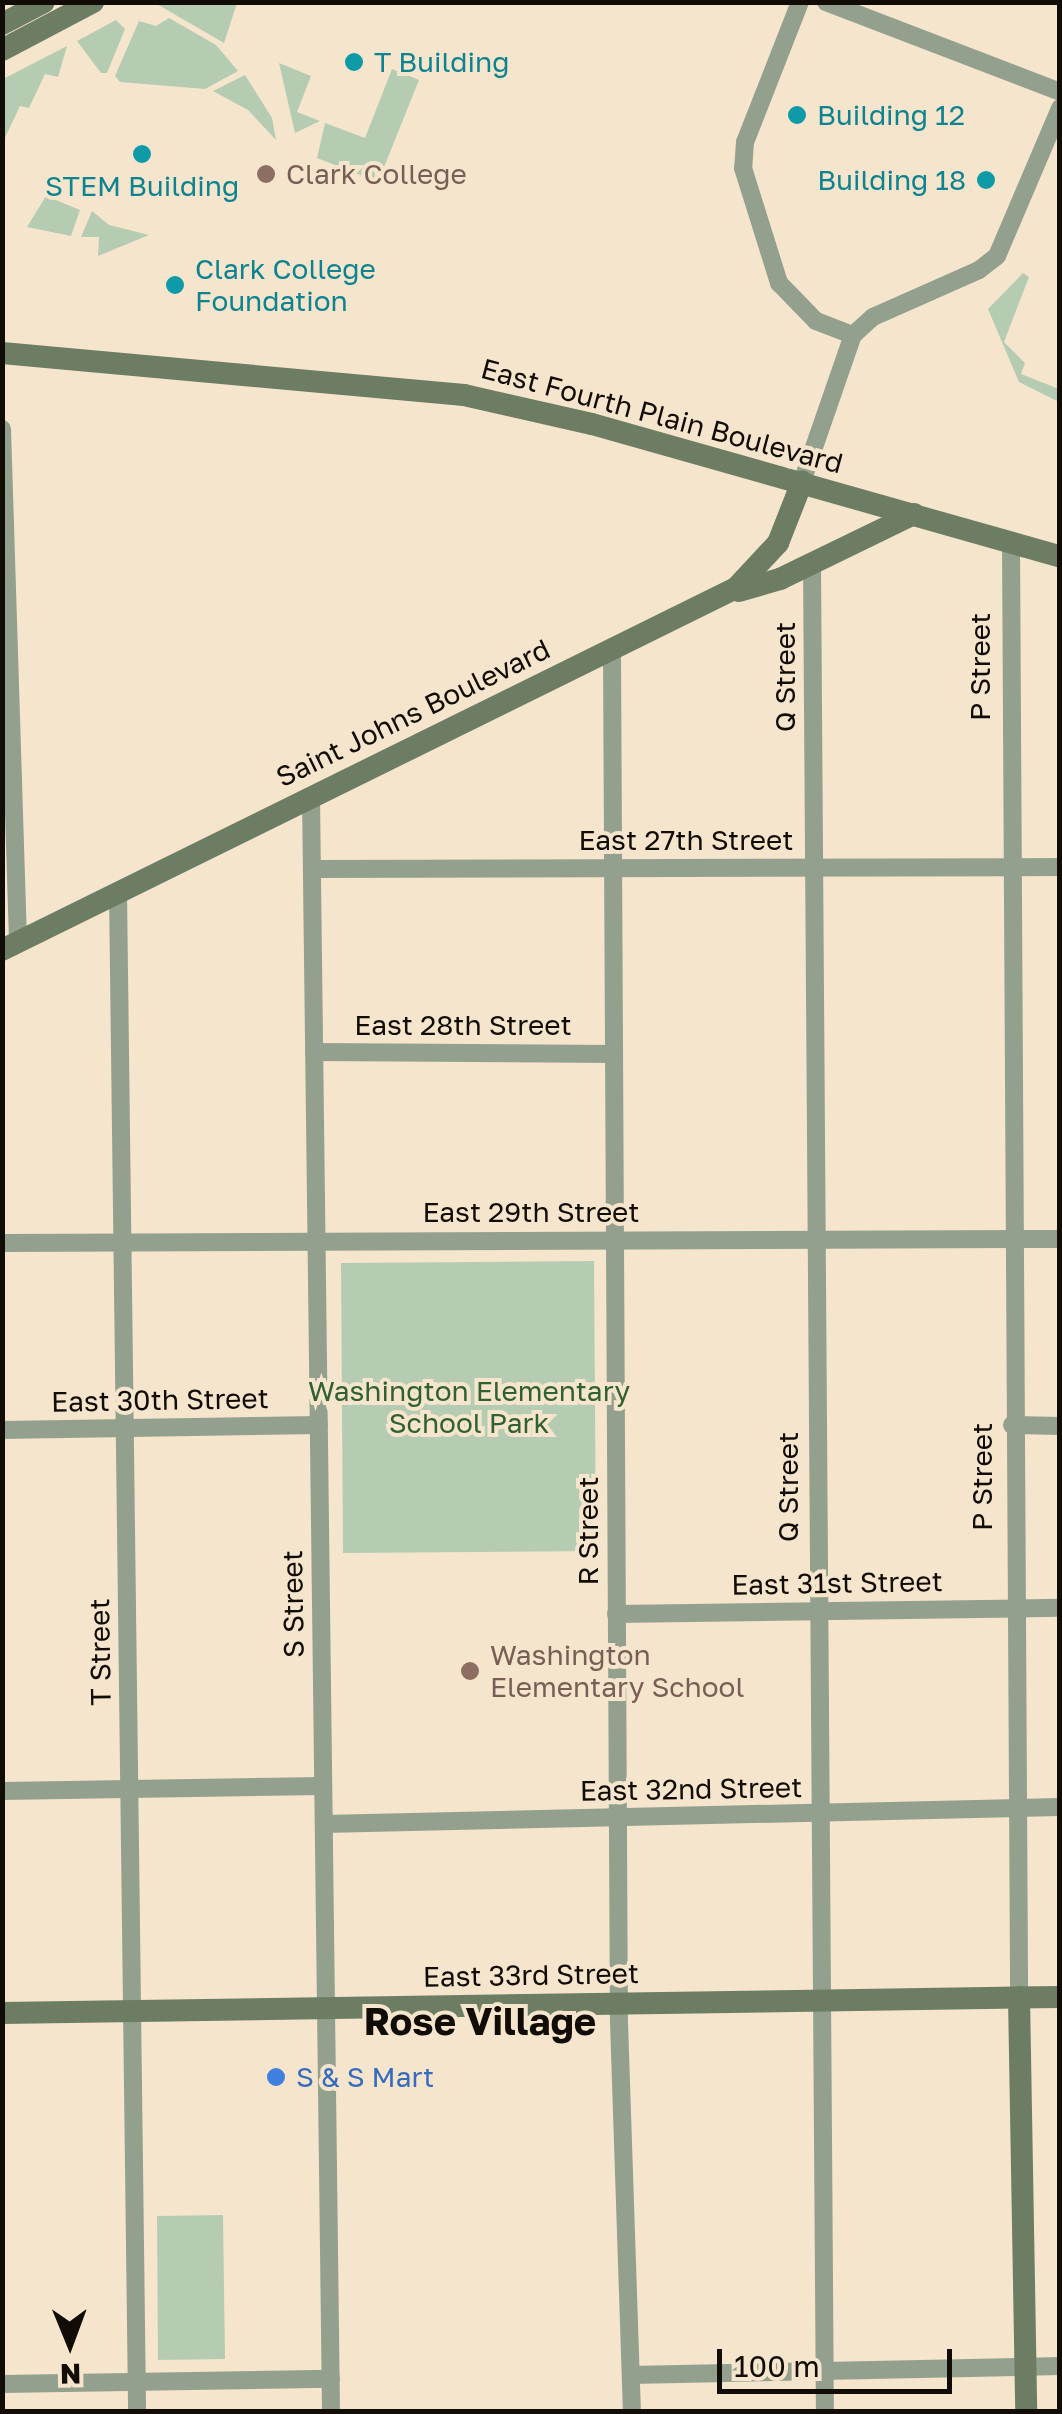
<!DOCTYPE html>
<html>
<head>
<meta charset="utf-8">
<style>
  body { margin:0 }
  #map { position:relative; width:1062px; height:2414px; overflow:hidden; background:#f5e5cd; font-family:"Golos Text",sans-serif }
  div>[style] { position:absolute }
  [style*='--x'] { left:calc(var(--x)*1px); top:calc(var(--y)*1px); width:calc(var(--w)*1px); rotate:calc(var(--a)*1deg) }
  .green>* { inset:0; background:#b5ccb3 }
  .street>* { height:18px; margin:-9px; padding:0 9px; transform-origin:9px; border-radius:9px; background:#94a08e }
  .secondary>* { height:22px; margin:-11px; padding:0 11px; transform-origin:11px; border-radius:11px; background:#6d7d63 }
  .dots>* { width:28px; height:28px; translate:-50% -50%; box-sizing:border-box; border:5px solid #f5e5cd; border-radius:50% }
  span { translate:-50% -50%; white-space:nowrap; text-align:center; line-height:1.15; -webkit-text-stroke:8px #f5e5cd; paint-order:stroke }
  .culture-label { font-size:28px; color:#0d838f }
  .left { translate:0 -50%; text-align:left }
  .right { translate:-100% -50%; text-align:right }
  .education-label { font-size:28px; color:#785e54 }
  .street-label { font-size:28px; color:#110c05 }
  .park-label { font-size:28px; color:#316130 }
  .shop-label { font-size:28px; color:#366cbe }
  .district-label { font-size:38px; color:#110c05; font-weight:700 }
  .frame { position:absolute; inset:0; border:5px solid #110c05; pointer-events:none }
  .north { position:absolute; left:20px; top:2294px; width:100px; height:100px; -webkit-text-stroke:8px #f5e5cd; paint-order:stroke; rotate:179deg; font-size:28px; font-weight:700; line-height:40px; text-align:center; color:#110c05 }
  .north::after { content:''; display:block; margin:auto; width:35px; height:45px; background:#110c05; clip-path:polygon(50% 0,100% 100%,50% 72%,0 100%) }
  .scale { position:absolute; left:717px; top:2349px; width:235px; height:45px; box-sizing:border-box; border:5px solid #110c05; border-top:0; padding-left:12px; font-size:30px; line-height:35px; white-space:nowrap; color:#110c05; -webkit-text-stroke:8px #f5e5cd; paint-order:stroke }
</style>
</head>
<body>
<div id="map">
  <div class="green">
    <i style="clip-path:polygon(155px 3px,156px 2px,237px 3px,224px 43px)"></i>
    <i style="clip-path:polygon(169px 18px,216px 45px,238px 71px,205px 89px,120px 82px,115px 76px,139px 21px,156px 26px)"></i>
    <i style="clip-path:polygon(116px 20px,125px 29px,107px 73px,101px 73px,77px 41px)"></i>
    <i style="clip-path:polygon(67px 46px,58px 77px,45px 74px,29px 108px,20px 106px,3px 142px,3px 79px)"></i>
    <i style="clip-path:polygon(279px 63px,311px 76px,297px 112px,320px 121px,295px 133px)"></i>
    <i style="clip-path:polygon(392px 69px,419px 80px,378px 182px,317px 158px,325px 123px,365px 138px)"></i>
    <i style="clip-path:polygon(245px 75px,272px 118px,276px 140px,248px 110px,213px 91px)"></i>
    <i style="clip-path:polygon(46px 196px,80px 210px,71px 236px,27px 227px)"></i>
    <i style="clip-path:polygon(92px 211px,109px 225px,149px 235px,98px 256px,99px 237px,81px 237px)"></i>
    <i style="clip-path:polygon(1023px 273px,1029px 277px,1004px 342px,1025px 363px,1021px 374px,1059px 389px,1059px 402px,1019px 382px,988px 309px)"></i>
    <i style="clip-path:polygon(594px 1261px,596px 1551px,343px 1553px,341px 1263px)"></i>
    <i style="clip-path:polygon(223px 2215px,225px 2359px,158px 2360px,157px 2216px)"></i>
  </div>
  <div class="street">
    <i style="--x:800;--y:2;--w:150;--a:111.4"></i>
    <i style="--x:745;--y:142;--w:26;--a:94"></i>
    <i style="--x:743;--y:168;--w:121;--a:72.6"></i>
    <i style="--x:779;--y:283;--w:53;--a:45.8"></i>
    <i style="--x:816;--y:321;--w:40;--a:21"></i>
    <i style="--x:826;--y:2;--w:251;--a:21"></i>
    <i style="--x:2;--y:429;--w:513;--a:88.21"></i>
    <i style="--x:802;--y:482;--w:156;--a:-70.9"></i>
    <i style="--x:853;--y:335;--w:27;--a:-42"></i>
    <i style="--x:873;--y:317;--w:116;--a:-23.9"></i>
    <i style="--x:979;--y:270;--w:23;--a:-38"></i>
    <i style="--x:997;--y:256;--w:161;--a:-66.9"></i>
    <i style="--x:1011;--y:542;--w:1455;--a:89.68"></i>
    <i style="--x:812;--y:563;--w:1849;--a:89.6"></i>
    <i style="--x:612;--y:650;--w:1372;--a:89.71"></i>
    <i style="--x:619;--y:2022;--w:390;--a:88.1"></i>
    <i style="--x:311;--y:797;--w:1615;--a:89.29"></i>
    <i style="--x:313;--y:869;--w:747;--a:-0.15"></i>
    <i style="--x:118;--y:892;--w:1520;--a:89.28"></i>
    <i style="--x:314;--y:1052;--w:299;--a:0.4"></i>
    <i style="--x:2;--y:1243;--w:1058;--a:-0.22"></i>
    <i style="--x:1012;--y:1425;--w:48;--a:1.2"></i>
    <i style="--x:2;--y:1430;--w:317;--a:-0.9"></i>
    <i style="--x:616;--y:1614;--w:444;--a:-0.8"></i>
    <i style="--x:2;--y:1791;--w:321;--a:-0.9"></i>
    <i style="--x:324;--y:1824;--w:736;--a:-1.32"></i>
    <i style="--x:631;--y:2375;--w:429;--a:-1.2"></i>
    <i style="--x:2;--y:2384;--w:329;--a:-0.9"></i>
  </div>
  <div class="secondary">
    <i style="--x:2;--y:24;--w:47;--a:-27.6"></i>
    <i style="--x:2;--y:50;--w:103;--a:-27.8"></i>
    <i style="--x:2;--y:353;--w:464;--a:5.2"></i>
    <i style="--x:464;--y:395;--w:131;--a:12.8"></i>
    <i style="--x:592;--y:424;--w:486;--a:15.8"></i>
    <i style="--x:739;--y:591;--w:43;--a:-16.3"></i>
    <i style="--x:780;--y:579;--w:149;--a:-25.9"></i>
    <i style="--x:2;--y:950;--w:818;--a:-26.25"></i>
    <i style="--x:736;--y:588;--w:62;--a:-47"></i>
    <i style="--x:778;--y:543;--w:66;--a:-68.5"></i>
    <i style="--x:1019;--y:1997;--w:415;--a:89"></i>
    <i style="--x:2;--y:2013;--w:1058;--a:-0.87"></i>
  </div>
  <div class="dots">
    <i style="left:354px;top:62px;background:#0f9aa8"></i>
    <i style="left:797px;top:115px;background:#0f9aa8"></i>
    <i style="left:142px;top:154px;background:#0f9aa8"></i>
    <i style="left:266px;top:174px;background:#8d6e63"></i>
    <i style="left:986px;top:180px;background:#0f9aa8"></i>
    <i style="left:175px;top:285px;background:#0f9aa8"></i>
    <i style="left:470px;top:1671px;background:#8d6e63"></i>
    <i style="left:276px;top:2077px;background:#3f7fe0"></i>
  </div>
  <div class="culture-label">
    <span class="left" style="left:374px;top:62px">T Building</span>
    <span class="left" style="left:817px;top:115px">Building 12</span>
    <span class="right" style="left:966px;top:180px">Building 18</span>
    <span style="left:142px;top:186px">STEM Building</span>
    <span class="left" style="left:195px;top:285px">Clark College<br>Foundation</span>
  </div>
  <div class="education-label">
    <span class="left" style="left:286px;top:174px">Clark College</span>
    <span class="left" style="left:490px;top:1671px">Washington<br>Elementary School</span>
  </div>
  <div class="street-label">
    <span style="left:662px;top:416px;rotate:15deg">East Fourth Plain Boulevard</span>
    <span style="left:980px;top:667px;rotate:-90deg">P Street</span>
    <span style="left:785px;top:677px;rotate:-90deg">Q Street</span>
    <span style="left:413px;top:713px;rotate:-26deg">Saint Johns Boulevard</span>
    <span style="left:686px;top:840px">East 27th Street</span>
    <span style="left:463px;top:1025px">East 28th Street</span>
    <span style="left:531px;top:1212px">East 29th Street</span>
    <span style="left:160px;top:1400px;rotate:-1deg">East 30th Street</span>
    <span style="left:982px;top:1477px;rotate:-90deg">P Street</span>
    <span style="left:788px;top:1487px;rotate:-90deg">Q Street</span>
    <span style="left:588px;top:1531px;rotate:-90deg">R Street</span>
    <span style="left:837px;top:1583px;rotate:-1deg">East 31st Street</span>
    <span style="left:293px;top:1604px;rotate:-91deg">S Street</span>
    <span style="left:100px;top:1652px;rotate:-91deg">T Street</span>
    <span style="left:691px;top:1789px;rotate:-1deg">East 32nd Street</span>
    <span style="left:531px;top:1975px;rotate:-1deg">East 33rd Street</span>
  </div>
  <div class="park-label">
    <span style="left:469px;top:1407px">Washington Elementary<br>School Park</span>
  </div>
  <div class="shop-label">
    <span class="left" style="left:296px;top:2077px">S &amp; S Mart</span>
  </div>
  <div class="district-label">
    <span style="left:480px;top:2021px">Rose Village</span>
  </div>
  <div class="frame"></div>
  <div class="north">N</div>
  <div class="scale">100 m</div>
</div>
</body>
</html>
